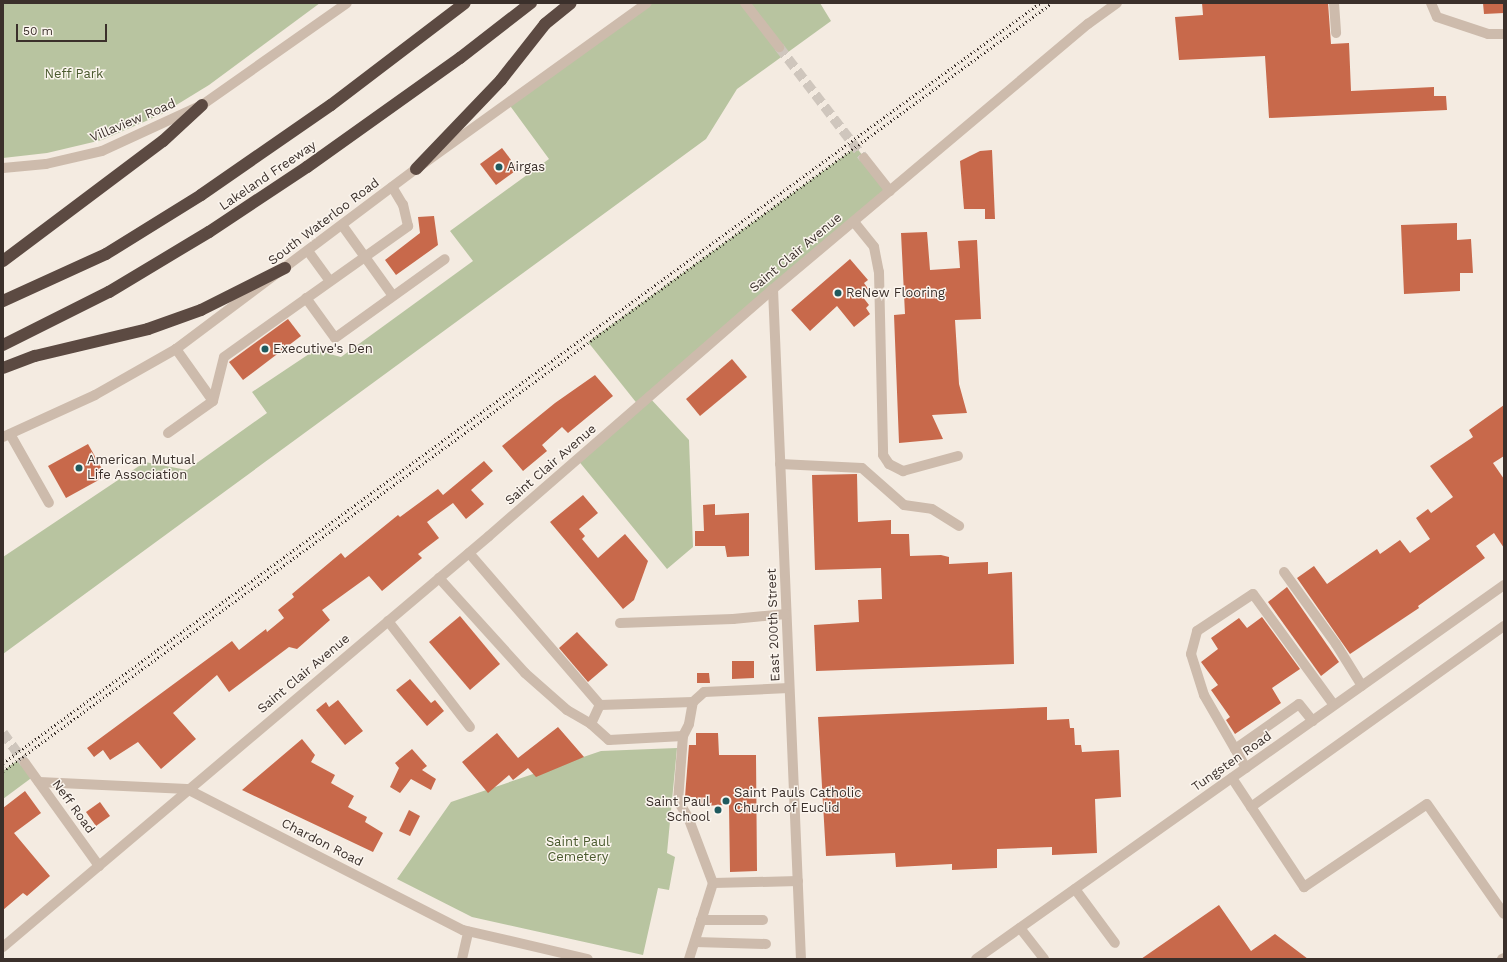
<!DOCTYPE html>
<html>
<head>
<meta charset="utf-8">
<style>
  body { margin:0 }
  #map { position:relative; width:1507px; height:962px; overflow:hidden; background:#f4ebe1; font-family:"Work Sans",sans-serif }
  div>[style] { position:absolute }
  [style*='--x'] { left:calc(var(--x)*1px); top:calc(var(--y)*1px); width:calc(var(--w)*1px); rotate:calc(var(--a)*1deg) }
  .green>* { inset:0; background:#b8c4a0 }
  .building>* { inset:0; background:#c8694b }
  .minor-tunnel>* { height:10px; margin-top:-5px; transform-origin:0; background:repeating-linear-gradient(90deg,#cfc6bd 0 10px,transparent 0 15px) }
  .minor>* { height:10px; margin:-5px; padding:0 5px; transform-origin:5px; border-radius:5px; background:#cdbbac }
  .highway>* { height:12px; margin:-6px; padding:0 6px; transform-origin:6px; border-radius:6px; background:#5c4a42 }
  .rail>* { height:3px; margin-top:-1.5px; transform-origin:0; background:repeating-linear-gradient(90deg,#3b302b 0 1px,transparent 0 4px) }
  .dots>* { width:11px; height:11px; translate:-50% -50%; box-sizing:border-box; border:2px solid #fbf5ee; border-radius:50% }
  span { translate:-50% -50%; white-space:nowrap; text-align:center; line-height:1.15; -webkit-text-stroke:3px #fbf5ee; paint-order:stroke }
  .park-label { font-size:13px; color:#4a5a2e }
  .street-label { font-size:13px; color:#3b302b }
  .poi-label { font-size:13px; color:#3b302b }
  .left { translate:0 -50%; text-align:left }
  .right { translate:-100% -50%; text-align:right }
  .frame { position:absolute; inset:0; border:4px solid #3b302b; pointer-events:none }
  .scale { position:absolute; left:16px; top:24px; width:91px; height:18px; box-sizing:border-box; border:2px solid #3b302b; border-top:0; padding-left:5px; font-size:12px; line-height:14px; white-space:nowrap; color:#3b302b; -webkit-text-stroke:3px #fbf5ee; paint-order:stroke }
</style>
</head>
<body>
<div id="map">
  <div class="green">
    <i style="clip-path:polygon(3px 3px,320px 3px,209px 85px,160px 115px,102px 140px,47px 153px,3px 158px)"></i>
    <i style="clip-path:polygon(647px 3px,820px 3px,831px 21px,737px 89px,706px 139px,3px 654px,3px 557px,145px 462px,187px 470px,267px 413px,252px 392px,315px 350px,341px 357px,473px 261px,450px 231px,549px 159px,508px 103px)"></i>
    <i style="clip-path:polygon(856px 147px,890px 191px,649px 397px,689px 440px,693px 547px,667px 569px,577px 459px,639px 406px,588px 342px)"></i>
    <i style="clip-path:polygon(677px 748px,667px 853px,675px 857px,669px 890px,658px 888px,643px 955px,472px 917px,397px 879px,451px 802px,601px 751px)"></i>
    <i style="clip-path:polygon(22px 757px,34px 776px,3px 799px,3px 771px)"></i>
  </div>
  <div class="building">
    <i style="clip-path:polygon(1202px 3px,1328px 3px,1331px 44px,1349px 43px,1351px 91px,1434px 87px,1434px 96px,1446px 96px,1447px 110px,1269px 118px,1265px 56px,1179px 60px,1175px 17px,1203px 15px)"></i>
    <i style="clip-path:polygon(1483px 3px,1504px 3px,1504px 13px,1484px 14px)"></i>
    <i style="clip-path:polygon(502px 148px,518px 169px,496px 185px,480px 164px)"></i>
    <i style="clip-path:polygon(992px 150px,995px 219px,985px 219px,985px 209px,964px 209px,960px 161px,980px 151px)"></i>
    <i style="clip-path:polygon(434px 216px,438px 245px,396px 275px,385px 260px,420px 233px,418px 217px)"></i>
    <i style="clip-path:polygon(1457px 223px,1457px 240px,1471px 239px,1473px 273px,1460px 273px,1460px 291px,1404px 294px,1401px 225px)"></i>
    <i style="clip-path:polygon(927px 232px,930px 270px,960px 268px,958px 241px,977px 240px,981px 319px,955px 320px,959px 384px,967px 413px,932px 415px,943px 439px,899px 443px,894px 315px,905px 314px,901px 233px)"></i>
    <i style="clip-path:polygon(850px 259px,868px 280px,864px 283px,869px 290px,862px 296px,869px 305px,866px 308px,870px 314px,854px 327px,837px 306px,810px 331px,791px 310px)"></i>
    <i style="clip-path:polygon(288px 319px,301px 336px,243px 380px,229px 362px)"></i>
    <i style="clip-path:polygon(732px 359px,747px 377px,700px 416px,686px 399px)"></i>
    <i style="clip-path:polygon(595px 375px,613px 396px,568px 433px,562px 427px,542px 445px,547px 451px,523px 471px,502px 446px,555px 403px)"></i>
    <i style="clip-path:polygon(1504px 405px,1504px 456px,1493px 463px,1504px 479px,1504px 548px,1494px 533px,1476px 546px,1485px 558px,1418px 606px,1419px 608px,1350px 654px,1297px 578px,1314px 566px,1327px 584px,1377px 549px,1380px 554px,1400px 540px,1410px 553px,1430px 539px,1416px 518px,1428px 509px,1431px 513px,1453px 497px,1430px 466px,1473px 437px,1469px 430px)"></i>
    <i style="clip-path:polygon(88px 444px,106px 476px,66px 498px,48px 466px)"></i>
    <i style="clip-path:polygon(484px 461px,493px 471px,471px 490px,484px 504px,466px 519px,453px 503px,427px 522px,439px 538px,418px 554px,422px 558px,382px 591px,369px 576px,322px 610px,330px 620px,297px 649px,289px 647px,229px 692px,217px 675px,173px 713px,196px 739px,161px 769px,138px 742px,110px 760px,103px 750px,94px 757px,87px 748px,232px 641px,239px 650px,266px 629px,267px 632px,284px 618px,278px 610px,294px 597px,292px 594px,341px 553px,345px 558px,398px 515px,400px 517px,438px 489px,443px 495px)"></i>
    <i style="clip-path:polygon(857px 474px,858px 522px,891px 520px,891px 534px,909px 534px,910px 556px,941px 555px,949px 557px,949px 564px,988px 562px,988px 574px,1012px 572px,1014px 664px,816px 671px,814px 625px,859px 622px,858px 600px,882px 599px,881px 568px,815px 570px,812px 475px)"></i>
    <i style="clip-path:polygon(583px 495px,598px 513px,579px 529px,585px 536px,582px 539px,598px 558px,625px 534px,648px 561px,634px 600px,623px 609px,550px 522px)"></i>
    <i style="clip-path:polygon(715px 504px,715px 515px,749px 513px,749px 556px,727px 557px,725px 546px,695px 546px,695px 531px,704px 531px,703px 505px)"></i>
    <i style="clip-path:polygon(1287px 587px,1339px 662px,1321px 676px,1268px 602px)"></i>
    <i style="clip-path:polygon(460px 616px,500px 664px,470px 690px,429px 642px)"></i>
    <i style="clip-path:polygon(1262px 617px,1300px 669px,1272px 688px,1281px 703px,1235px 734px,1226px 720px,1230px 717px,1211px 690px,1218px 685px,1201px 662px,1218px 649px,1211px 638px,1239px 618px,1247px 628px)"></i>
    <i style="clip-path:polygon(577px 632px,608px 665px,588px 682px,559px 648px)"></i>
    <i style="clip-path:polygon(732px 661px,754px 661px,754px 678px,732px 679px)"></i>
    <i style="clip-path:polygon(697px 673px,709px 673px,710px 683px,697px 683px)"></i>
    <i style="clip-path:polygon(410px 679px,431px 703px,435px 700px,444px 711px,427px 726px,396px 690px)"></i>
    <i style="clip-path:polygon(338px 700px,363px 731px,345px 745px,316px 710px,326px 702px,329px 707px)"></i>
    <i style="clip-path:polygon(1047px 707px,1047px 720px,1069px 719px,1070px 728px,1074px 728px,1075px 745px,1081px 745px,1082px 752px,1119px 750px,1121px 797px,1095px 799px,1097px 853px,1052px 855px,1052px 847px,997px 849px,997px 868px,952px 870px,952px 864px,896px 867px,895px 853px,826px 856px,818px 717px)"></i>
    <i style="clip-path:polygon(558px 727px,584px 757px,536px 777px,528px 768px,513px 780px,509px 775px,488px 793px,462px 762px,497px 733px,518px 758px)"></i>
    <i style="clip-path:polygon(696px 733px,718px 733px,719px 755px,756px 755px,757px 871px,730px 872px,729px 805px,696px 806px,696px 797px,685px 797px,689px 745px,696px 745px)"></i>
    <i style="clip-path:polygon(302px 739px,315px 755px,311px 762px,335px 775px,331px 783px,354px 796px,348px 807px,367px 817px,365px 822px,383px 833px,373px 852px,242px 790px)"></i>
    <i style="clip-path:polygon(412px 749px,427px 766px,422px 770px,436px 779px,431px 790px,411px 779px,400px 793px,390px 787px,399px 768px,395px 763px)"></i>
    <i style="clip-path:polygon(25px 791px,41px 813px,14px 833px,50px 876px,27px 896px,23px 893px,3px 910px,3px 808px)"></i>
    <i style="clip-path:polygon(100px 802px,110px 816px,96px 826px,86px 812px)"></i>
    <i style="clip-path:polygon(409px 810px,420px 816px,410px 836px,399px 831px)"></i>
    <i style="clip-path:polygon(1219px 905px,1251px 951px,1275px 934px,1308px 959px,1141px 959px)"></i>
  </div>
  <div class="minor-tunnel">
    <i style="--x:779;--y:47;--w:140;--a:52.6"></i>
    <i style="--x:3;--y:733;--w:37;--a:54"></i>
  </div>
  <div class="minor">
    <i style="--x:745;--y:3;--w:56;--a:52.3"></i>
    <i style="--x:1334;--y:3;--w:30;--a:86"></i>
    <i style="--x:1431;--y:3;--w:15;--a:67"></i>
    <i style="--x:1437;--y:17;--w:54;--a:18.4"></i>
    <i style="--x:1488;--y:34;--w:16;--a:0"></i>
    <i style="--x:864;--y:158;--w:42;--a:51.8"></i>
    <i style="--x:3;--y:168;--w:43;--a:-5.3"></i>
    <i style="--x:46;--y:164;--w:57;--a:-13.1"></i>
    <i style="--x:102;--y:151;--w:110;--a:-24.7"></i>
    <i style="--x:202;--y:105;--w:177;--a:-35.1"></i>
    <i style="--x:854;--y:222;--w:32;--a:51"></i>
    <i style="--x:874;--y:247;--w:25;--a:79"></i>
    <i style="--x:879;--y:272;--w:183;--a:88.7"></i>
    <i style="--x:883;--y:455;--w:11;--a:56"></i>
    <i style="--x:889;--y:464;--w:16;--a:27"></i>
    <i style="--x:903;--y:471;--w:57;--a:-15.3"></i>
    <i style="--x:342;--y:225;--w:87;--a:54.3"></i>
    <i style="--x:308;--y:251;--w:37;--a:54"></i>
    <i style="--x:773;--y:289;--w:671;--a:87.61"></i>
    <i style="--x:306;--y:298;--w:49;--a:54.1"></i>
    <i style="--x:335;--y:338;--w:135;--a:-35.7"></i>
    <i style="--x:213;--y:401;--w:45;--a:-76"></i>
    <i style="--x:224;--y:357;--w:226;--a:-35.4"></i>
    <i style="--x:408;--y:226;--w:22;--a:-103"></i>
    <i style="--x:403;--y:205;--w:21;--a:-121"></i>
    <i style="--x:168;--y:433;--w:55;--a:-35.4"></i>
    <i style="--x:213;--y:401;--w:64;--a:-125.4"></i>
    <i style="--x:10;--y:434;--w:79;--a:60.5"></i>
    <i style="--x:3;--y:437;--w:101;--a:-24.5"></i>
    <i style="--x:95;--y:395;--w:93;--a:-29.6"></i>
    <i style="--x:176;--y:349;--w:300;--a:-36.9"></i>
    <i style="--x:416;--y:169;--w:284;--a:-35.7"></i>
    <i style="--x:780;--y:464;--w:82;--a:2.8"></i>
    <i style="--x:862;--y:468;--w:56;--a:41.4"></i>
    <i style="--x:904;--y:505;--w:28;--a:8"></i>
    <i style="--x:932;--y:509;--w:32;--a:32"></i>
    <i style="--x:469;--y:553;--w:201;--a:49.2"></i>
    <i style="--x:600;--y:705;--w:93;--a:-1.8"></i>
    <i style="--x:1284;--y:572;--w:89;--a:54.2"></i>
    <i style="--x:1336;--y:644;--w:49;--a:58.2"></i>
    <i style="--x:439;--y:578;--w:128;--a:47.8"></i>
    <i style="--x:525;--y:673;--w:56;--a:41.4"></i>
    <i style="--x:567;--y:710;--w:28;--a:30"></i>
    <i style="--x:591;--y:724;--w:24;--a:42"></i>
    <i style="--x:609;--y:740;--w:74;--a:-3.1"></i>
    <i style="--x:683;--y:736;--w:13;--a:-63"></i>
    <i style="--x:689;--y:724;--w:22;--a:-80"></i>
    <i style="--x:693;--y:702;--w:15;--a:-42"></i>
    <i style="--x:704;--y:692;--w:85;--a:-2.7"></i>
    <i style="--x:388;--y:621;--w:134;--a:52.3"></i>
    <i style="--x:620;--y:623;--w:113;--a:-2"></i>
    <i style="--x:733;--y:619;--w:53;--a:-5.4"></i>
    <i style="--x:591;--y:724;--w:21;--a:-65"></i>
    <i style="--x:683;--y:736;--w:65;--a:94.4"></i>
    <i style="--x:678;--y:801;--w:19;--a:58"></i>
    <i style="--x:688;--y:817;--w:71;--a:69.3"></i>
    <i style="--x:713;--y:883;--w:80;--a:107.5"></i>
    <i style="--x:1235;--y:749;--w:78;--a:-35.1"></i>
    <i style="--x:1299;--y:704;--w:22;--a:51"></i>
    <i style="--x:25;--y:763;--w:127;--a:54.3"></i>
    <i style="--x:1246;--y:768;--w:84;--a:-119.9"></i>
    <i style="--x:1204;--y:695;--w:43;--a:-107.6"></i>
    <i style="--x:1191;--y:654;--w:24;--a:-75"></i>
    <i style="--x:1197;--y:631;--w:67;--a:-33.5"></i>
    <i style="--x:1253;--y:594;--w:137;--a:53.9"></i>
    <i style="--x:1232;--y:778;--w:131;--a:56.6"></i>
    <i style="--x:1304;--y:887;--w:148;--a:-34"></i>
    <i style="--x:1427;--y:804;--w:134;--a:55"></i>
    <i style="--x:39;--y:782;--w:148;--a:2.7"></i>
    <i style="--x:187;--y:789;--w:310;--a:27.1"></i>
    <i style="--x:463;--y:930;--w:128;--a:13.1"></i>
    <i style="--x:1251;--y:807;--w:311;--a:-35.6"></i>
    <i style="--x:713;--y:883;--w:85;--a:-1.3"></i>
    <i style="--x:1075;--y:889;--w:67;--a:53.5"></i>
    <i style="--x:701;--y:920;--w:62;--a:0"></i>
    <i style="--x:1020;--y:928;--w:39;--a:52"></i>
    <i style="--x:695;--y:942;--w:71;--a:1.6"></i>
    <i style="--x:3;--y:947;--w:636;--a:-40.22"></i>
    <i style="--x:489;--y:536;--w:376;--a:-41"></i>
    <i style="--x:773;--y:289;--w:412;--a:-40.1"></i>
    <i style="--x:1088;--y:24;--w:36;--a:-36"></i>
    <i style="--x:462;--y:959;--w:28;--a:-77"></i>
    <i style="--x:976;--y:959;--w:647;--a:-35.31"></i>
    <i style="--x:1502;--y:959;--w:2;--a:-27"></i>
  </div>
  <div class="highway">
    <i style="--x:416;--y:169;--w:123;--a:-46.3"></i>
    <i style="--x:501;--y:80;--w:71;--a:-51.8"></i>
    <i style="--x:545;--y:24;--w:33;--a:-39"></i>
    <i style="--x:3;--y:261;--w:200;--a:-36.9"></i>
    <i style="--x:163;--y:141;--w:53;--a:-42.7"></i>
    <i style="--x:3;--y:301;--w:113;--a:-24.5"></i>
    <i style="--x:106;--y:254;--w:112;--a:-31.8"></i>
    <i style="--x:201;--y:195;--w:158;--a:-34.7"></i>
    <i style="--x:331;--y:105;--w:168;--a:-37.3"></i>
    <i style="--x:3;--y:345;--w:119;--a:-26.6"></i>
    <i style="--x:109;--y:292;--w:117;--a:-31"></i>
    <i style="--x:209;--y:232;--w:118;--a:-33.6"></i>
    <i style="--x:307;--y:167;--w:188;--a:-35.5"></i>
    <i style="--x:460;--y:58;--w:90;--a:-37.8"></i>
    <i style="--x:3;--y:368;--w:34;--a:-21"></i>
    <i style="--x:35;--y:356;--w:116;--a:-13.4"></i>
    <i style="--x:148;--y:329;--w:56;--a:-19.7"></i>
    <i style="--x:201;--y:310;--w:94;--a:-26.6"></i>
  </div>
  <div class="rail">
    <i style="--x:3;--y:763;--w:1286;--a:-36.24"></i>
    <i style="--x:3;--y:771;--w:1300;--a:-36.21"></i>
  </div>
  <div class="dots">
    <i style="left:499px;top:167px;background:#1f5a5e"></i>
    <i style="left:838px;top:293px;background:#1f5a5e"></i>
    <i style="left:265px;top:349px;background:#1f5a5e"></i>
    <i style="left:79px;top:468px;background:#1f5a5e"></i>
    <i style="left:726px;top:801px;background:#1f5a5e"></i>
    <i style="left:718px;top:810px;background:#1f5a5e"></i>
  </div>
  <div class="park-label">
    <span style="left:74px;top:74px">Neff Park</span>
    <span style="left:578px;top:850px">Saint Paul<br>Cemetery</span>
  </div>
  <div class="street-label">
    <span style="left:133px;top:121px;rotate:-23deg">Villaview Road</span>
    <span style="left:268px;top:176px;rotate:-34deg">Lakeland Freeway</span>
    <span style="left:324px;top:222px;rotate:-37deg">South Waterloo Road</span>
    <span style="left:796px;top:253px;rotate:-40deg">Saint Clair Avenue</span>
    <span style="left:551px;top:465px;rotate:-41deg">Saint Clair Avenue</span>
    <span style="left:774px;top:625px;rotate:-92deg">East 200th Street</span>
    <span style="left:304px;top:674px;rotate:-40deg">Saint Clair Avenue</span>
    <span style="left:1232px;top:762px;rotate:-35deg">Tungsten Road</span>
    <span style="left:73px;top:807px;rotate:54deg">Neff Road</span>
    <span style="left:322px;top:843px;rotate:27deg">Chardon Road</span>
  </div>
  <div class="poi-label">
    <span class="left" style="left:507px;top:167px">Airgas</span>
    <span class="left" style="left:846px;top:293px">ReNew Flooring</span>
    <span class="left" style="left:273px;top:349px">Executive's Den</span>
    <span class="left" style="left:87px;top:468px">American Mutual<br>Life Association</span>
    <span class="left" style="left:734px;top:801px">Saint Pauls Catholic<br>Church of Euclid</span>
    <span class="right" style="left:710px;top:810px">Saint Paul<br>School</span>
  </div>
  <div class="frame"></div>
  <div class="scale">50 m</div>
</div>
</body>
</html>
